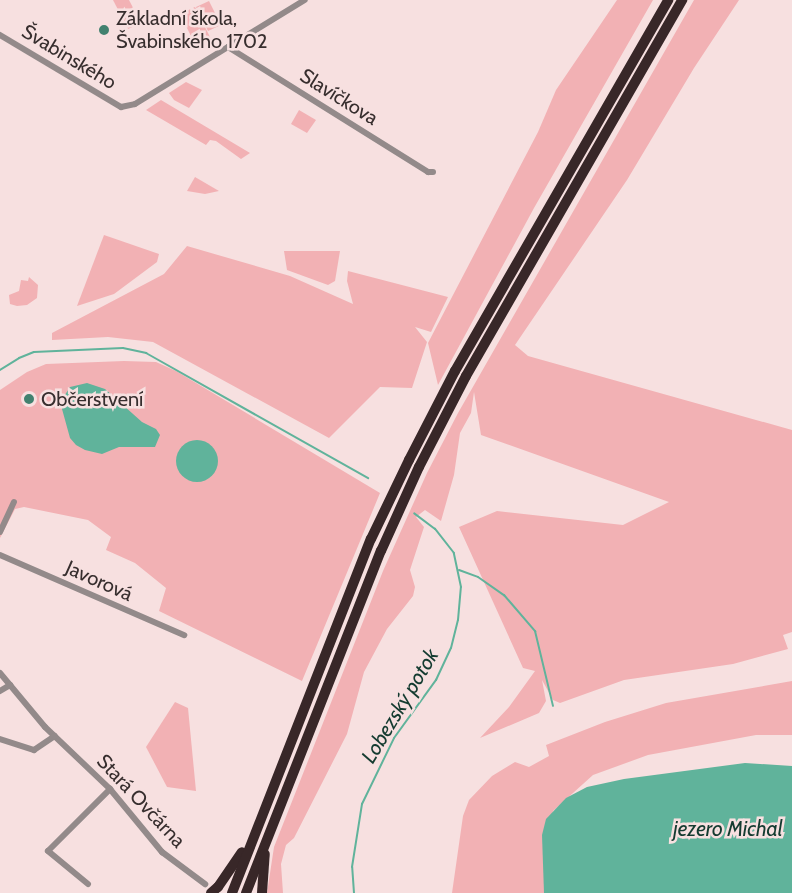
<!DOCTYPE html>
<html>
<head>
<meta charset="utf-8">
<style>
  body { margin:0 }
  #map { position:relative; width:792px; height:893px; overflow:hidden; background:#f7e0e0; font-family:Cabin,sans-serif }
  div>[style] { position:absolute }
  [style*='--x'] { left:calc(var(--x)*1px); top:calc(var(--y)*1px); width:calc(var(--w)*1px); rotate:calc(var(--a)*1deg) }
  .green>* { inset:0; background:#f2b1b4 }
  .water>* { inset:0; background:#60b39b }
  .round { border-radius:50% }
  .stream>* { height:2px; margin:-1px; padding:0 1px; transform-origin:1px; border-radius:1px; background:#60b39b }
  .minor>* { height:6px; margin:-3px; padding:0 3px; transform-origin:3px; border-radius:3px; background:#938a8a }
  .motorway>* { height:10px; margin:-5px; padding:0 5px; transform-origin:5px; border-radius:5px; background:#382728 }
  .dots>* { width:16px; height:16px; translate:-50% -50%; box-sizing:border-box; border:3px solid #f7e0e0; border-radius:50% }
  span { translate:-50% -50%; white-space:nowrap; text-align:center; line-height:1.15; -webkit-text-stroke:5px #f7e0e0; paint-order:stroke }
  .poi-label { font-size:20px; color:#372e2e }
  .left { translate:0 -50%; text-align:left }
  .street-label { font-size:20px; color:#372e2e }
  .water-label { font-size:21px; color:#143b30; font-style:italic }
</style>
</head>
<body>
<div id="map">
  <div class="green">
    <i style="clip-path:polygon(113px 0,129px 0,141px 23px,128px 29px)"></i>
    <i style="clip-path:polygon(617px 0,653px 0,534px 208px,438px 385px,428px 343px,538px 132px,556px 90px)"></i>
    <i style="clip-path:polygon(694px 0,739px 0,694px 68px,627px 180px,515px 345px,528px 356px,792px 430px,792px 632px,783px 635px,788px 649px,733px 664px,624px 680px,560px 703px,553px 700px,542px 680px,546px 701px,539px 713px,480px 738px,509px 707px,535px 671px,523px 668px,459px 527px,497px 511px,623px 525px,669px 502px,481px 435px,474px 392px,471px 413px,460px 433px,454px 475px,441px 521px,425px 510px,416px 517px,424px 527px,410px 570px,415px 587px,413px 596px,387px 629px,364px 672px,347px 734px,294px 838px,286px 845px,281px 864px,283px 893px,267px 893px,274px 847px,383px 571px,427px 473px,458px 413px)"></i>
    <i style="clip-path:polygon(209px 1px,221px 25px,208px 31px,196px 7px)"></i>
    <i style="clip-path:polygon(195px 7px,211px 39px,196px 46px,180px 14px)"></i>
    <i style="clip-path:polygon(186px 82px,202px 90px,189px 108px,174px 100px,169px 93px)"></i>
    <i style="clip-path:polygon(161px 100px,250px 153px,241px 159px,216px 141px,210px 140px,206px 145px,146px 110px)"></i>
    <i style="clip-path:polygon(299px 110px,316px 120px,307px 133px,291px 124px)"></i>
    <i style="clip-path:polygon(195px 177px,219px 191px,205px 194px,187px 191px)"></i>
    <i style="clip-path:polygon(104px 235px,159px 254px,157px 262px,114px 294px,77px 306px)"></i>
    <i style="clip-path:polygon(187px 246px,290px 276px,353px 304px,347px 281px,348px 271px,448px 297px,431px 332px,415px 327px,427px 342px,412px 388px,380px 387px,329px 438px,153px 342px,108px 337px,52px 340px,52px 333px,164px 274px)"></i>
    <i style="clip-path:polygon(284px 251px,340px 251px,335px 281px,328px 285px,287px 270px)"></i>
    <i style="clip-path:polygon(29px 277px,38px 285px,37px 298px,27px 305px,17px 306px,10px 304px,9px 295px,19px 291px,21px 280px,28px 281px)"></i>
    <i style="clip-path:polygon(124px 361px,156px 362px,176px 371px,380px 493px,302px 681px,159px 611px,166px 588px,135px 563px,106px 550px,111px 537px,88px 520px,24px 507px,15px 509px,0 538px,0 390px,27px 372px,46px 364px)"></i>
    <i style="clip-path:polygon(792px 681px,792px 735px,756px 735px,648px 755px,593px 775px,553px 811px,544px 893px,452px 893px,463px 816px,469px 800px,492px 776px,515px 762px,529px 767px,549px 756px,546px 745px,605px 722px,666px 703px)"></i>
    <i style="clip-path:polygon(175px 702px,188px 708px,196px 791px,167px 787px,146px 747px)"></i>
  </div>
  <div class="water">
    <i style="clip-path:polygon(87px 383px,105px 389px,142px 422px,156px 429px,160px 435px,155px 447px,119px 447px,102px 454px,85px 450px,76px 445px,70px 438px,62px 409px,63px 398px,70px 387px)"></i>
    <i class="round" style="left:176px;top:440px;width:42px;height:42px"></i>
    <i style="clip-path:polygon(745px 763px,792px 766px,792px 893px,544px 893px,542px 835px,546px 819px,566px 798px,587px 787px,624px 779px)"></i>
  </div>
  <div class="stream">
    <i style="--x:0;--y:370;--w:22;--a:-32"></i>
    <i style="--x:19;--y:358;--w:16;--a:-22"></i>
    <i style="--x:34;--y:352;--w:89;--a:-2.6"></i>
    <i style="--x:123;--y:348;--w:24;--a:12"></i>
    <i style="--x:146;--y:353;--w:255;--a:29.4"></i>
    <i style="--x:459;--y:570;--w:20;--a:20"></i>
    <i style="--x:478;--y:577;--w:32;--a:35"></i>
    <i style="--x:504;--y:595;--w:48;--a:49.3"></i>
    <i style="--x:535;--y:631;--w:77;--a:76.5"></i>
    <i style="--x:354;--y:893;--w:26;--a:-94"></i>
    <i style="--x:352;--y:867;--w:64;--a:-81"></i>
    <i style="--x:362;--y:804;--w:73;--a:-64.1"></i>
    <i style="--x:394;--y:738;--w:72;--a:-54.1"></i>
    <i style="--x:436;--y:680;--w:35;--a:-65"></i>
    <i style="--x:451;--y:648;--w:29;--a:-76"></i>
    <i style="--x:458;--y:620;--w:33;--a:-85"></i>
    <i style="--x:461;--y:587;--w:35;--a:-102"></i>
    <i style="--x:454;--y:553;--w:31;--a:-128"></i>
    <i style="--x:435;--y:529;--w:26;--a:-143"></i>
  </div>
  <div class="minor">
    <i style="--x:0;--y:35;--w:141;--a:30.8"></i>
    <i style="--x:121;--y:107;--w:14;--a:-12"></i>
    <i style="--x:135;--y:104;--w:199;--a:-31.5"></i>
    <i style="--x:228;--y:47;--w:236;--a:32"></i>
    <i style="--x:428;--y:172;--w:5;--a:0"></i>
    <i style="--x:0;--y:532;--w:33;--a:-65"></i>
    <i style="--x:0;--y:555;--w:201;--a:23.5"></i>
    <i style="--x:0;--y:673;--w:70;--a:50.2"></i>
    <i style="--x:45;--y:727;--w:90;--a:43.6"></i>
    <i style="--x:110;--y:789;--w:82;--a:50.5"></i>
    <i style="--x:162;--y:852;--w:54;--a:36.7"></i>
    <i style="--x:0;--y:691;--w:12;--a:-31"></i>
    <i style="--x:0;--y:739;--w:36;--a:18"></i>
    <i style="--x:34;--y:750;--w:25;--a:-34"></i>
    <i style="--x:88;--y:884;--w:52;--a:-140.5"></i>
    <i style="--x:48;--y:851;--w:88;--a:-45"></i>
  </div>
  <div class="motorway">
    <i style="--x:211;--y:893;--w:9;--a:-41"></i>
    <i style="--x:218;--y:887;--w:42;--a:-55.6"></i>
    <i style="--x:232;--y:893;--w:380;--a:-68.6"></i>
    <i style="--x:371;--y:539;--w:88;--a:-64.3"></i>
    <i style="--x:409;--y:460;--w:100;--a:-62.7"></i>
    <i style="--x:455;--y:371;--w:428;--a:-60.1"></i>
    <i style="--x:246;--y:893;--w:368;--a:-68.5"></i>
    <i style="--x:381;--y:551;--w:92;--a:-65.7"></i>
    <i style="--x:419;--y:467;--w:102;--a:-62.7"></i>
    <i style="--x:466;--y:376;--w:434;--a:-60.1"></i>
    <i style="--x:262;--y:893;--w:39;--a:-86"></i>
  </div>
  <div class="dots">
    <i style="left:104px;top:30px;background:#42816f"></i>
    <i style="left:29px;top:399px;background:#42816f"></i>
  </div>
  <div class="poi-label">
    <span class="left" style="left:116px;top:30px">Základní škola,<br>Švabinského 1702</span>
    <span class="left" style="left:41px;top:399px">Občerstvení</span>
  </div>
  <div class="street-label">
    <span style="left:69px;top:57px;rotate:31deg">Švabinského</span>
    <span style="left:339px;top:97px;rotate:32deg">Slavíčkova</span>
    <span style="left:99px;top:581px;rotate:24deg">Javorová</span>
    <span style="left:141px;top:801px;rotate:47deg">Stará Ovčárna</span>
  </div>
  <div class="water-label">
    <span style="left:400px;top:706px;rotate:-59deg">Lobezský potok</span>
    <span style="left:728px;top:829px">jezero Michal</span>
  </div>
</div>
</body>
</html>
